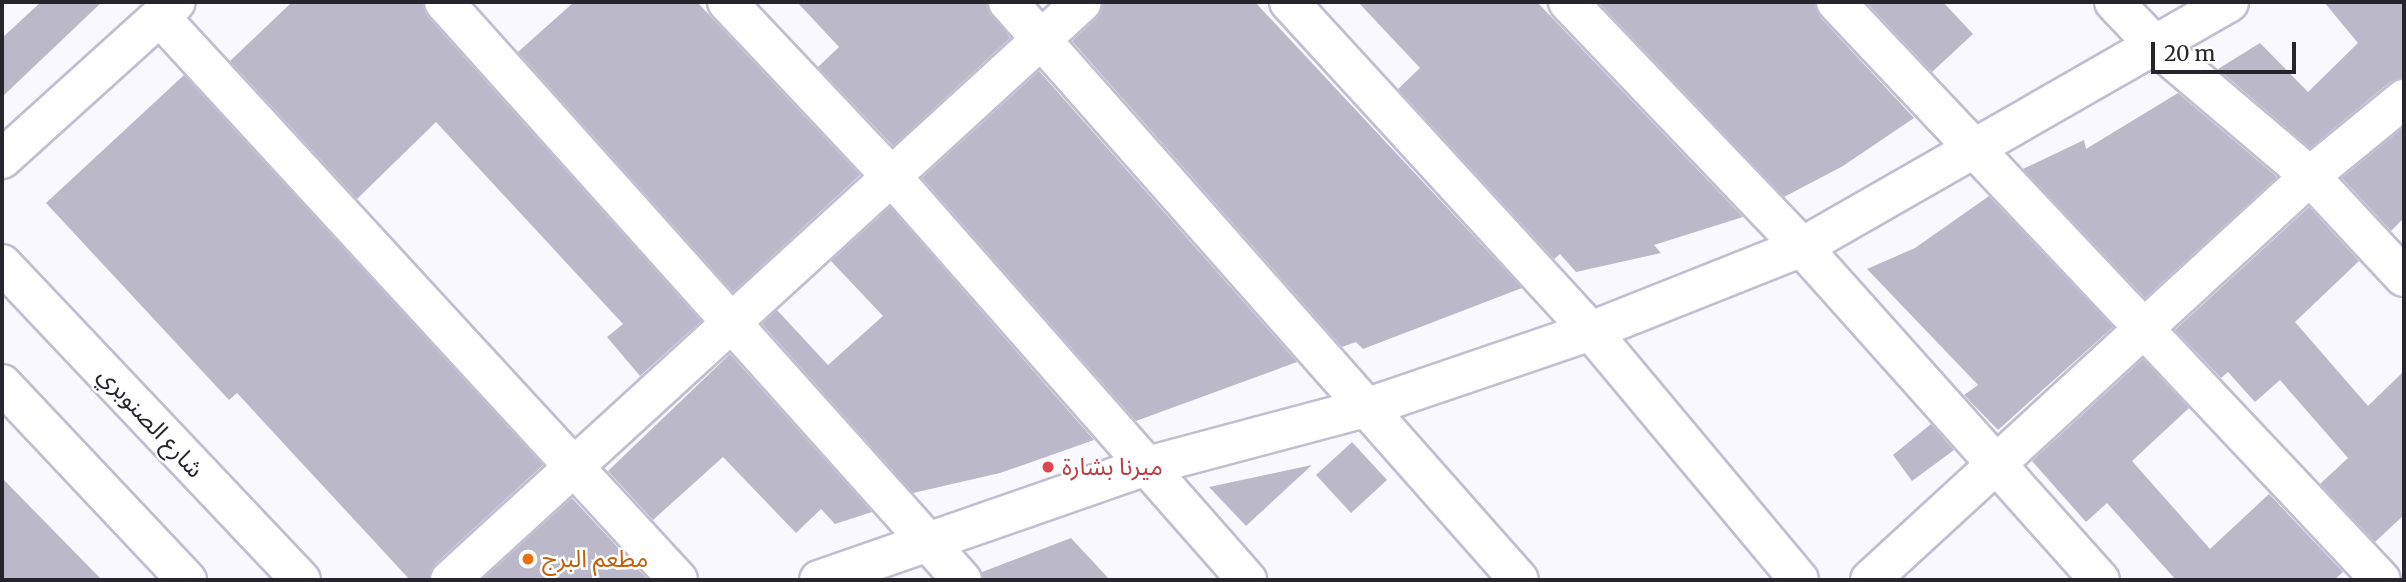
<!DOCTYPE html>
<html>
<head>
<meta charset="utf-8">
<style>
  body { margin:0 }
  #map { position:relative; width:2406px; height:582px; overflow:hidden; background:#f9f8ff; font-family:Merriweather,"Noto Sans Arabic",serif }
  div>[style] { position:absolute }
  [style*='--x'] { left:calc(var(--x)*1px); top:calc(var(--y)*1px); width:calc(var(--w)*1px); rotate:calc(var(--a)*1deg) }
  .building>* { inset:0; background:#bbb8c9 }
  .roads { filter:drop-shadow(2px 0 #c1bed0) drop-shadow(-2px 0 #c1bed0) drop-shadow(0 2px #c1bed0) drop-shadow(0 -2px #c1bed0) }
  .minor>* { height:38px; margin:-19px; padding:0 19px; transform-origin:19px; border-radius:19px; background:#fff }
  .major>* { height:38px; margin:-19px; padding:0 19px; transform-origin:19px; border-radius:19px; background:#fff }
  .dots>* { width:19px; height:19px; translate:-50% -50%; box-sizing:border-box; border:4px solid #fff; border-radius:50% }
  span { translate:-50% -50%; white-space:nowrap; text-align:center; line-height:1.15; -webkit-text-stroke:5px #fff; paint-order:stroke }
  .street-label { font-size:24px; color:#26252c }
  .health-label { font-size:24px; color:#be3a42 }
  .left { translate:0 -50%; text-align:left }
  .food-label { font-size:24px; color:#c56008 }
  .frame { position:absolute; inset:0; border:4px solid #26252c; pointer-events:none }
  .scale { position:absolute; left:2151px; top:42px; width:145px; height:32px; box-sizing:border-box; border:4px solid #26252c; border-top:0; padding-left:9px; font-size:21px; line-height:24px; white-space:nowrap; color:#26252c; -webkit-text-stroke:5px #fff; paint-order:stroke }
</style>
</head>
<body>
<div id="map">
  <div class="building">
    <i style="clip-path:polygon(41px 2px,102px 2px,2px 97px,2px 38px)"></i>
    <i style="clip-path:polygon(292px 2px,423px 2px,428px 17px,701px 321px,640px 376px,607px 337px,623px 324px,436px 122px,357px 199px,230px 61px)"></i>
    <i style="clip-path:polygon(574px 2px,697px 2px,860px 175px,733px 292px,518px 52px)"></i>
    <i style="clip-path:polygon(797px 2px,987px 2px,1010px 38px,893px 146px,818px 67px,839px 47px)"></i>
    <i style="clip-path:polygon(1103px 2px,1255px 2px,1522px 288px,1363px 349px,1356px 342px,1342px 347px,1072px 41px,1097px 18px)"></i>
    <i style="clip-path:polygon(1358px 2px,1537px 2px,1743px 217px,1654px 245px,1661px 253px,1576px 272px,1560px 254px,1554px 259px,1398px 89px,1420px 68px)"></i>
    <i style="clip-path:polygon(1815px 2px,1820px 17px,1914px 118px,1843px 166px,1784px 197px,1600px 4px)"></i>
    <i style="clip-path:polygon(1866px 2px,1943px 2px,1973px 34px,1932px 72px)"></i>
    <i style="clip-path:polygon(2324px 2px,2404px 2px,2404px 78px,2390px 82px,2310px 148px,2218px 69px,2260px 43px,2308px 92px,2358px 43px)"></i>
    <i style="clip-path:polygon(1039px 71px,1297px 362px,1136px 421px,922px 178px)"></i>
    <i style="clip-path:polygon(184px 75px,543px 465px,435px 564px,429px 580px,410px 580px,237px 393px,229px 400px,46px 203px)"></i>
    <i style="clip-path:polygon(2178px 93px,2277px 177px,2145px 298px,2023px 169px,2084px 140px,2086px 149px)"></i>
    <i style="clip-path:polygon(2404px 127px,2404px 218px,2391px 231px,2342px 178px)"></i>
    <i style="clip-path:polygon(1989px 196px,2113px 327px,1998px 430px,1964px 395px,1978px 385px,1867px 269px,1915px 248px)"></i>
    <i style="clip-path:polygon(890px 207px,1094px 440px,1000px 473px,913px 493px,762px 324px,777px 310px,828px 365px,883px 316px,831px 261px)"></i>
    <i style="clip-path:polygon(2309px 207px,2359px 261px,2295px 322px,2368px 406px,2404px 371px,2404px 515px,2375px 542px,2320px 484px,2348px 458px,2280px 380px,2255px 402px,2228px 372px,2221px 378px,2175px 330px)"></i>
    <i style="clip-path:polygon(730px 354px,872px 512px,835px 524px,821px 509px,796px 533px,723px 457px,653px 520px,608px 471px)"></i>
    <i style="clip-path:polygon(2143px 359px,2189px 408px,2132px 461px,2210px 549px,2269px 494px,2343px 572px,2334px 580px,2176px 580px,2107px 503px,2086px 522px,2032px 461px)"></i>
    <i style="clip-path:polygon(1931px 424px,1954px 450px,1912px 481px,1893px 455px)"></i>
    <i style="clip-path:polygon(1352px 442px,1387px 480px,1351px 513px,1316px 475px)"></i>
    <i style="clip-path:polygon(1312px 465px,1246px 526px,1209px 487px)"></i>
    <i style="clip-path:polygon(2px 478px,102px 580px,2px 580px)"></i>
    <i style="clip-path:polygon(572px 498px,648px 580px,482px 580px)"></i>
    <i style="clip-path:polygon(1071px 538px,1110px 580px,983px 580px,982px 572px)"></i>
  </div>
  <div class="roads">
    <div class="minor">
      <i style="--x:444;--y:2;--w:776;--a:48.13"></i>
      <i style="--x:727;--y:2;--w:242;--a:46.7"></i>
      <i style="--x:893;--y:178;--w:536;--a:48.63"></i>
      <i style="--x:1008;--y:2;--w:771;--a:48.52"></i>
      <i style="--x:1289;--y:2;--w:447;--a:47.5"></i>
      <i style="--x:1591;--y:331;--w:324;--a:50.1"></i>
      <i style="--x:1568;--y:2;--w:339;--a:46.3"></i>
      <i style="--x:1802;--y:247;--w:447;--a:48.2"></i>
      <i style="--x:1836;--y:2;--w:794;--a:46.68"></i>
      <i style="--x:2114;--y:2;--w:55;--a:46.5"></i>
      <i style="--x:2152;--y:42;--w:207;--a:40.3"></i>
      <i style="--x:2310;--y:176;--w:138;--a:47.1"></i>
      <i style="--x:160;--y:17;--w:765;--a:47.38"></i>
      <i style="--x:2;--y:159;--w:234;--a:-42.1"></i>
      <i style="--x:450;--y:580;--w:856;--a:-42.44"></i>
      <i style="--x:819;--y:580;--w:347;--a:-19.2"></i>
      <i style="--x:1147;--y:466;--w:229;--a:-14.9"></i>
      <i style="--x:1368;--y:407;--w:236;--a:-18.8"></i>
      <i style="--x:1591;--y:331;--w:227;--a:-21.7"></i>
      <i style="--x:1802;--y:247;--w:492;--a:-29.8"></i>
      <i style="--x:1870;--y:580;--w:597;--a:-42.56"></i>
      <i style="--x:2310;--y:176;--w:122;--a:-39.3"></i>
    </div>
    <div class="major">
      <i style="--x:2;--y:264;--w:435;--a:46.6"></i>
      <i style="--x:2;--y:384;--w:270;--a:46.7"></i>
    </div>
  </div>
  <div class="dots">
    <i style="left:1048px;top:467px;background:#e0444e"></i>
    <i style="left:528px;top:559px;background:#e8710a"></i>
  </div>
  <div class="street-label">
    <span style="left:151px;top:422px;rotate:47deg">شارع الصنوبري</span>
  </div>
  <div class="health-label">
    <span class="left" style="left:1062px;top:467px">ميرنا بشارة</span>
  </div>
  <div class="food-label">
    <span class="left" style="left:542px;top:559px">مطعم البرج</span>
  </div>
  <div class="frame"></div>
  <div class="scale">20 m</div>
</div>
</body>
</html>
